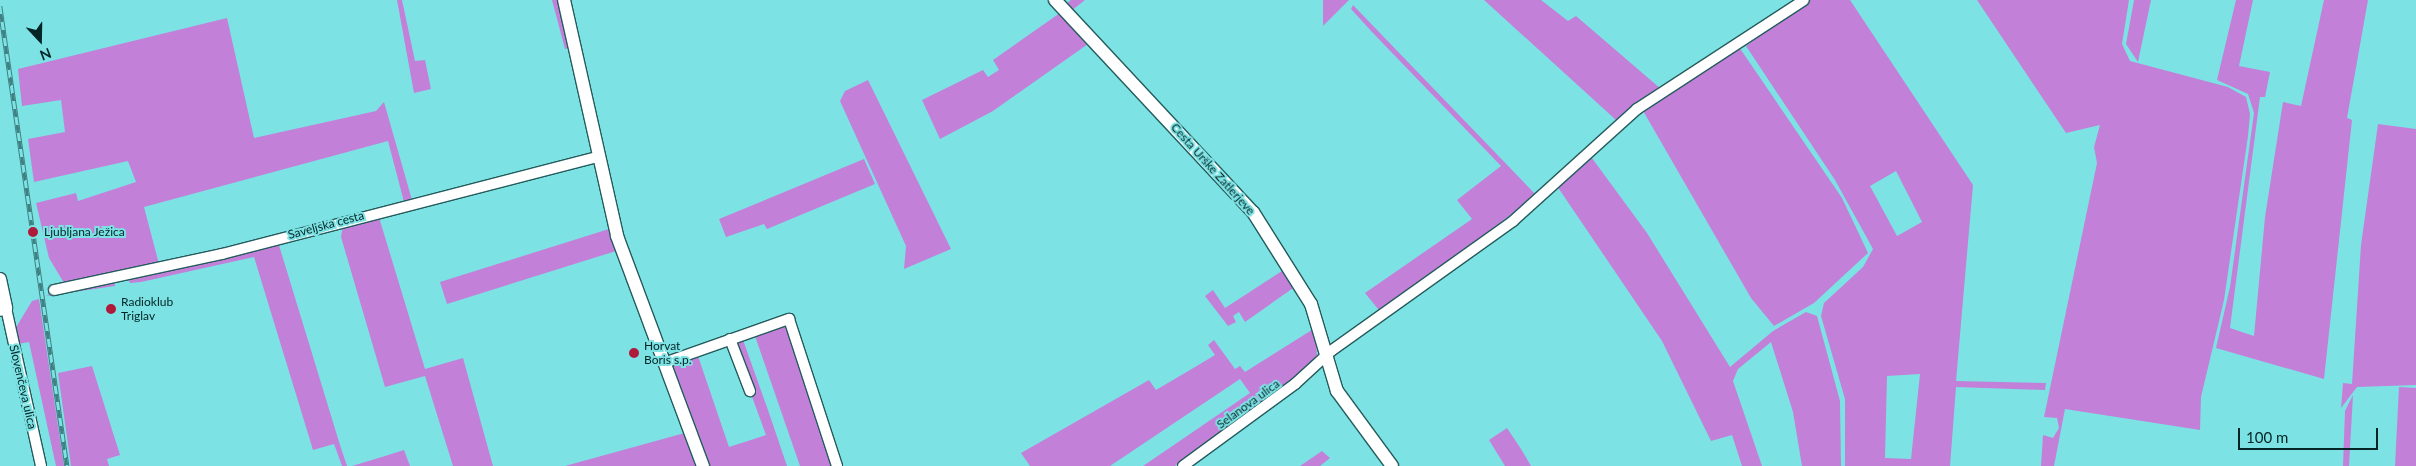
<!DOCTYPE html>
<html>
<head>
<meta charset="utf-8">
<style>
  body { margin:0 }
  #map { position:relative; width:2416px; height:466px; overflow:hidden; background:#7de2e4; font-family:Lato,sans-serif }
  div>[style] { position:absolute }
  [style*='--x'] { left:calc(var(--x)*1px); top:calc(var(--y)*1px); width:calc(var(--w)*1px); rotate:calc(var(--a)*1deg) }
  .green>* { inset:0; background:#c280d9 }
  .roads { filter:drop-shadow(1px 0 #245b5c) drop-shadow(-1px 0 #245b5c) drop-shadow(0 1px #245b5c) drop-shadow(0 -1px #245b5c) }
  .minor>* { height:10px; margin:-5px; padding:0 5px; transform-origin:5px; border-radius:5px; background:#fff }
  .tertiary>* { height:12px; margin:-6px; padding:0 6px; transform-origin:6px; border-radius:6px; background:#fff }
  .rail>* { height:4.5px; margin-top:-2.25px; transform-origin:0; background:repeating-linear-gradient(90deg,#7de2e4 0 8px,#3f8182 0 16px); box-sizing:border-box; border-block:1px solid #3f8182 }
  .dots>* { width:14px; height:14px; translate:-50% -50%; box-sizing:border-box; border:2px solid #7de2e4; border-radius:50% }
  span { translate:-50% -50%; white-space:nowrap; text-align:center; line-height:1.15; -webkit-text-stroke:4px #7de2e4; paint-order:stroke }
  .street-label { font-size:12px; color:#032525 }
  .poi-label { font-size:12px; color:#032525 }
  .left { translate:0 -50%; text-align:left }
  .north { position:absolute; left:15px; top:15px; width:50px; height:50px; -webkit-text-stroke:4px #7de2e4; paint-order:stroke; rotate:159deg; font-size:14px; font-weight:700; line-height:20px; text-align:center; color:#032525 }
  .north::after { content:''; display:block; margin:auto; width:18px; height:22px; background:#032525; clip-path:polygon(50% 0,100% 100%,50% 72%,0 100%) }
  .scale { position:absolute; left:2238px; top:428px; width:140px; height:22px; box-sizing:border-box; border:2px solid #032525; border-top:0; padding-left:6px; font-size:15px; line-height:18px; white-space:nowrap; color:#032525; -webkit-text-stroke:4px #7de2e4; paint-order:stroke }
</style>
</head>
<body>
<div id="map">
  <div class="green">
    <i style="clip-path:polygon(397px 0,402px 0,415px 61px,425px 60px,431px 89px,414px 93px)"></i>
    <i style="clip-path:polygon(552px 0,557px 0,571px 47px,565px 49px)"></i>
    <i style="clip-path:polygon(1071px 0,1085px 0,1071px 11px,1066px 4px)"></i>
    <i style="clip-path:polygon(1323px 0,1349px 0,1323px 26px)"></i>
    <i style="clip-path:polygon(1484px 0,1541px 0,1568px 21px,1576px 16px,1661px 89px,1616px 120px)"></i>
    <i style="clip-path:polygon(evenodd,1809px 0,1850px 0,1973px 185px,1956px 381px,2046px 383px,2045px 390px,1956px 387px,1950px 466px,1845px 466px,1845px 399px,1821px 316px,1824px 303px,1863px 267px,1873px 249px,1835px 180px,1746px 46px,1809px 0,1896px 171px,1922px 222px,1897px 236px,1870px 186px,1896px 171px,1809px 0,1920px 374px,1911px 459px,1885px 458px,1887px 376px,1920px 374px)"></i>
    <i style="clip-path:polygon(1977px 0,2129px 0,2122px 44px,2130px 61px,2228px 87px,2246px 97px,2250px 114px,2248px 136px,2224px 300px,2201px 397px,2200px 430px,2065px 409px,2054px 466px,2041px 466px,2043px 435px,2053px 438px,2059px 428px,2057px 418px,2044px 417px,2097px 163px,2094px 147px,2100px 125px,2066px 133px)"></i>
    <i style="clip-path:polygon(2134px 0,2151px 0,2138px 62px,2126px 44px)"></i>
    <i style="clip-path:polygon(2236px 0,2253px 0,2239px 66px,2270px 72px,2265px 97px,2260px 97px,2230px 328px,2254px 336px,2265px 217px,2283px 102px,2301px 106px,2324px 0,2368px 0,2347px 118px,2352px 120px,2324px 379px,2216px 348px,2230px 287px,2254px 113px,2248px 94px,2217px 80px)"></i>
    <i style="clip-path:polygon(1353px 5px,1536px 195px,1382px 314px,1365px 293px,1472px 219px,1457px 200px,1501px 166px,1372px 32px,1351px 9px)"></i>
    <i style="clip-path:polygon(1060px 13px,1088px 44px,993px 111px,940px 139px,922px 100px,983px 70px,988px 77px,999px 70px,993px 60px)"></i>
    <i style="clip-path:polygon(227px 18px,254px 138px,376px 111px,384px 102px,412px 200px,404px 202px,388px 141px,144px 207px,159px 264px,64px 283px,49px 258px,36px 203px,76px 193px,78px 201px,136px 182px,128px 161px,34px 182px,28px 139px,65px 132px,61px 100px,22px 106px,18px 69px)"></i>
    <i style="clip-path:polygon(1739px 47px,1842px 198px,1868px 253px,1814px 303px,1774px 326px,1751px 298px,1642px 109px)"></i>
    <i style="clip-path:polygon(868px 80px,951px 249px,904px 269px,906px 246px,840px 101px,845px 91px)"></i>
    <i style="clip-path:polygon(2378px 124px,2416px 129px,2416px 385px,2357px 387px,2341px 408px,2343px 383px,2352px 384px,2361px 245px)"></i>
    <i style="clip-path:polygon(1589px 154px,1647px 233px,1730px 367px,1773px 331px,1806px 312px,1817px 316px,1840px 401px,1841px 466px,1802px 466px,1793px 412px,1771px 342px,1738px 369px,1733px 381px,1762px 466px,1742px 466px,1732px 435px,1711px 441px,1662px 341px,1557px 186px)"></i>
    <i style="clip-path:polygon(864px 159px,875px 184px,767px 229px,764px 224px,726px 237px,719px 219px)"></i>
    <i style="clip-path:polygon(378px 214px,425px 369px,463px 358px,493px 466px,453px 466px,425px 376px,385px 387px,341px 237px,343px 225px)"></i>
    <i style="clip-path:polygon(609px 229px,616px 251px,447px 304px,440px 282px)"></i>
    <i style="clip-path:polygon(278px 242px,340px 445px,347px 466px,342px 466px,334px 444px,313px 450px,254px 257px,141px 282px,130px 283px,128px 279px)"></i>
    <i style="clip-path:polygon(1285px 269px,1296px 286px,1245px 322px,1239px 312px,1233px 316px,1236px 322px,1228px 326px,1205px 296px,1213px 290px,1225px 308px)"></i>
    <i style="clip-path:polygon(114px 281px,115px 286px,46px 296px,53px 293px)"></i>
    <i style="clip-path:polygon(39px 299px,64px 466px,56px 466px,29px 342px,18px 344px,15px 329px,32px 301px)"></i>
    <i style="clip-path:polygon(790px 322px,835px 466px,800px 466px,754px 333px)"></i>
    <i style="clip-path:polygon(1315px 328px,1317px 355px,1313px 363px,1175px 466px,1143px 466px,1250px 393px,1240px 379px,1110px 466px,1030px 466px,1021px 453px,1149px 380px,1156px 390px,1195px 367px,1215px 355px,1208px 345px,1214px 340px,1235px 369px,1240px 366px,1245px 372px)"></i>
    <i style="clip-path:polygon(742px 337px,769px 413px,787px 466px,709px 466px,672px 365px,698px 356px,729px 447px,766px 435px,732px 342px)"></i>
    <i style="clip-path:polygon(92px 366px,120px 455px,107px 459px,109px 466px,71px 466px,58px 373px)"></i>
    <i style="clip-path:polygon(2399px 387px,2416px 388px,2416px 466px,2395px 466px)"></i>
    <i style="clip-path:polygon(2353px 395px,2349px 466px,2343px 466px,2345px 411px)"></i>
    <i style="clip-path:polygon(1507px 428px,1521px 449px,1531px 466px,1505px 466px,1489px 440px)"></i>
    <i style="clip-path:polygon(685px 433px,699px 466px,565px 466px,681px 434px)"></i>
    <i style="clip-path:polygon(404px 450px,410px 466px,352px 466px,385px 456px)"></i>
    <i style="clip-path:polygon(1322px 451px,1330px 458px,1320px 466px,1300px 466px)"></i>
  </div>
  <div class="roads">
    <div class="minor">
      <i style="--x:54;--y:290;--w:172;--a:-12.1"></i>
      <i style="--x:222;--y:254;--w:388;--a:-14.5"></i>
      <i style="--x:6;--y:308;--w:162;--a:77.5"></i>
      <i style="--x:730;--y:339;--w:56;--a:69"></i>
      <i style="--x:664;--y:363;--w:133;--a:-19.4"></i>
      <i style="--x:789;--y:319;--w:155;--a:71.9"></i>
      <i style="--x:1183;--y:466;--w:139;--a:-36.2"></i>
      <i style="--x:1295;--y:384;--w:49;--a:-42.5"></i>
      <i style="--x:1331;--y:351;--w:224;--a:-35.5"></i>
      <i style="--x:1513;--y:221;--w:167;--a:-42.1"></i>
      <i style="--x:1637;--y:109;--w:199;--a:-33.1"></i>
    </div>
    <div class="tertiary">
      <i style="--x:564;--y:0;--w:242;--a:77.3"></i>
      <i style="--x:617;--y:236;--w:246;--a:69.5"></i>
      <i style="--x:1055;--y:0;--w:290;--a:47"></i>
      <i style="--x:1253;--y:212;--w:109;--a:57.8"></i>
      <i style="--x:1311;--y:304;--w:91;--a:73.4"></i>
      <i style="--x:1337;--y:391;--w:93;--a:53.7"></i>
      <i style="--x:0;--y:279;--w:30;--a:78"></i>
      <i style="--x:6;--y:308;--w:6;--a:162"></i>
    </div>
  </div>
  <div class="rail">
    <i style="--x:0;--y:6;--w:465;--a:81.7"></i>
  </div>
  <div class="dots">
    <i style="left:33px;top:232px;background:#ae1a3a"></i>
    <i style="left:111px;top:309px;background:#ae1a3a"></i>
    <i style="left:634px;top:353px;background:#ae1a3a"></i>
  </div>
  <div class="street-label">
    <span style="left:1213px;top:169px;rotate:48deg">Cesta Urške Zatlerjeve</span>
    <span style="left:326px;top:225px;rotate:-15deg">Saveljska cesta</span>
    <span style="left:23px;top:387px;rotate:77deg">Slovenčeva ulica</span>
    <span style="left:1248px;top:404px;rotate:-36deg">Selanova ulica</span>
  </div>
  <div class="poi-label">
    <span class="left" style="left:44px;top:232px">Ljubljana Ježica</span>
    <span class="left" style="left:121px;top:309px">Radioklub<br>Triglav</span>
    <span class="left" style="left:644px;top:353px">Horvat<br>Boris s.p.</span>
  </div>
  <div class="north">N</div>
  <div class="scale">100 m</div>
</div>
</body>
</html>
